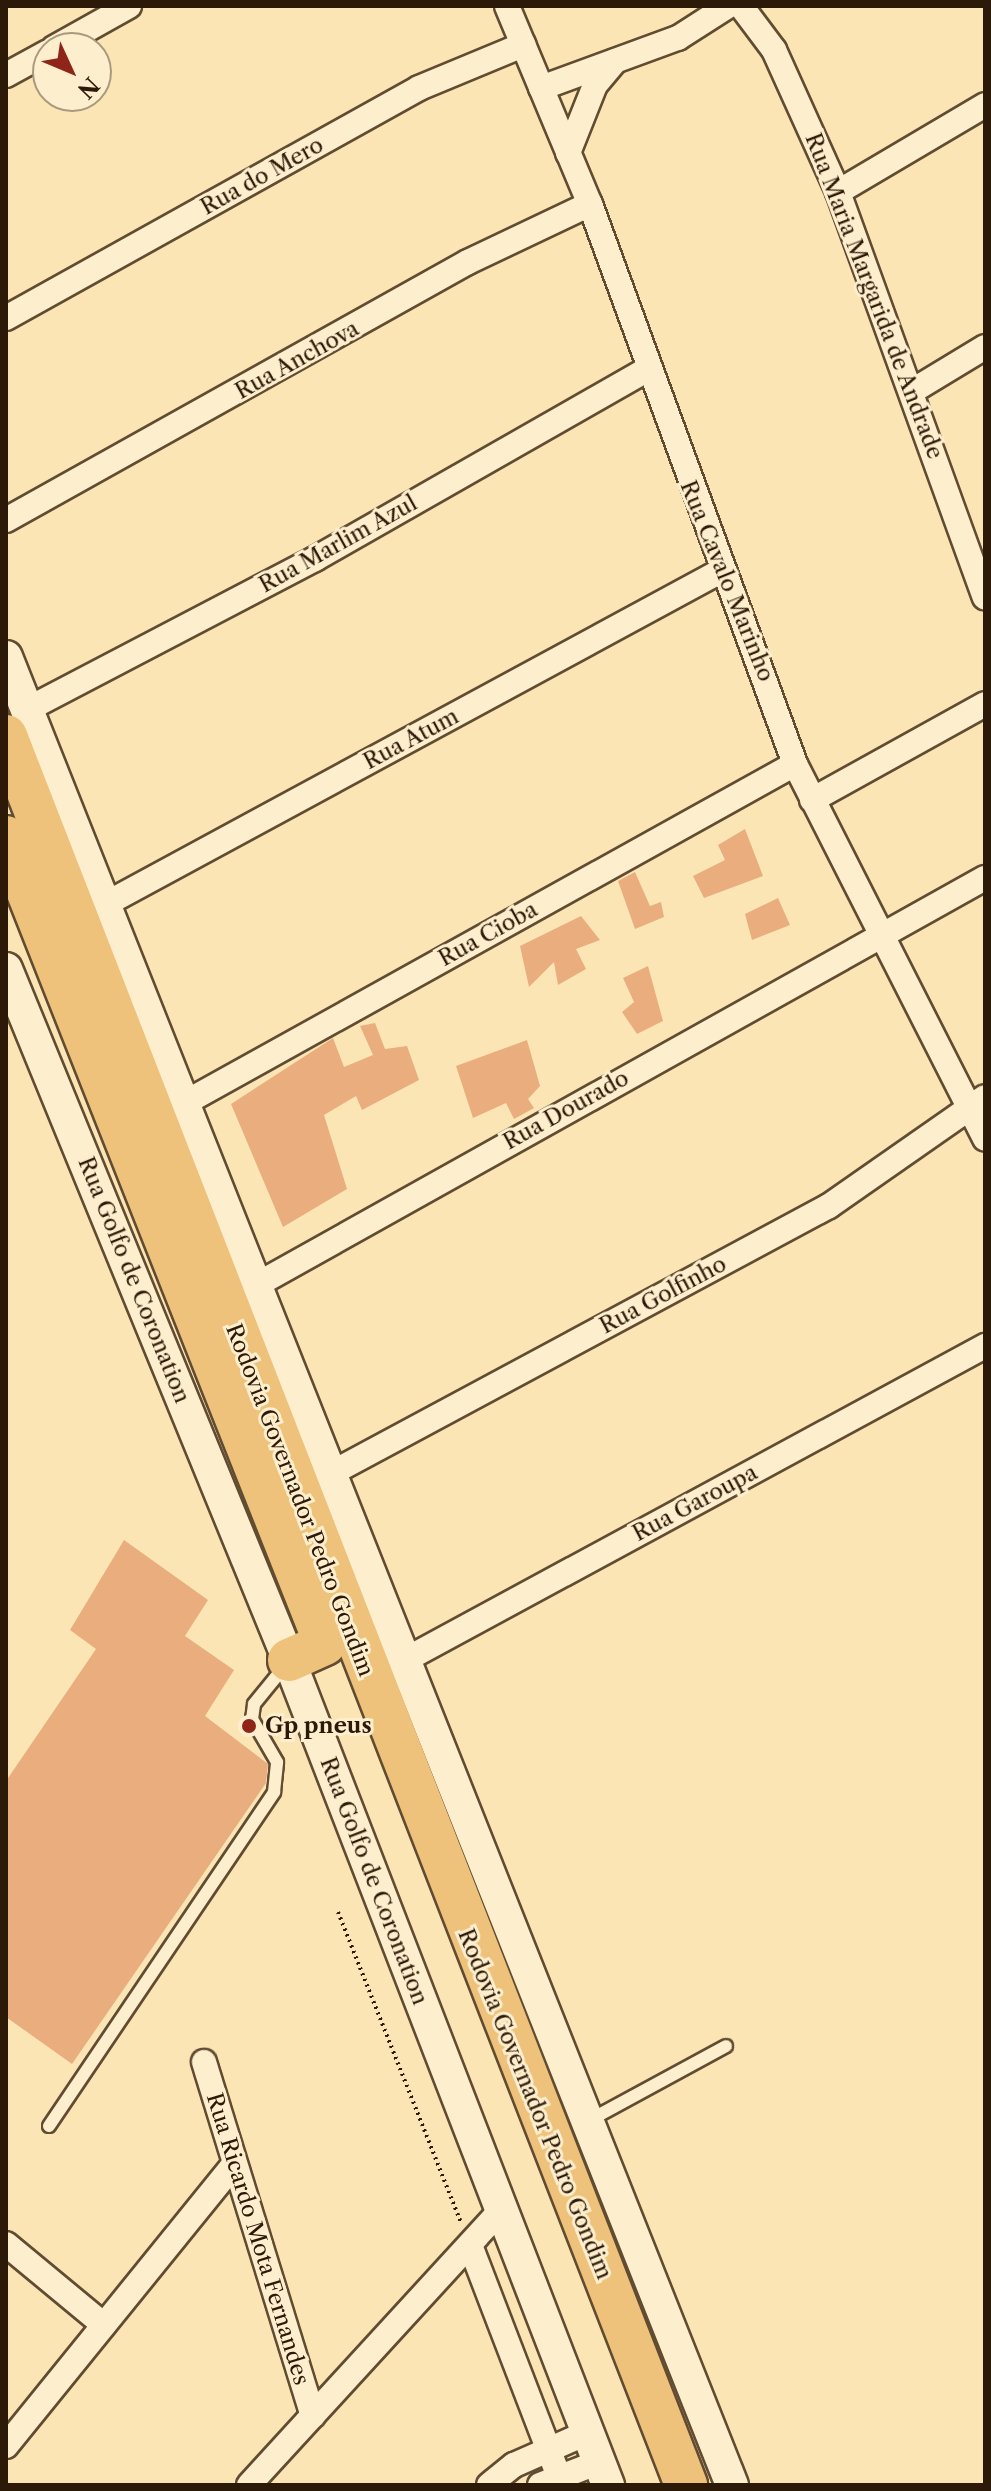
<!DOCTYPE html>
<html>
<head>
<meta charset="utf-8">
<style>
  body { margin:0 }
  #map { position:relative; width:991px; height:2491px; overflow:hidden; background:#fce5b4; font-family:"Libre Caslon Text",serif }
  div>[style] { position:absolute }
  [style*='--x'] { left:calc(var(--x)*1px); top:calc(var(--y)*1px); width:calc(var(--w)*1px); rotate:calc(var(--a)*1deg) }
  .building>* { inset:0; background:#eaae7e }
  .path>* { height:4px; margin-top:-2px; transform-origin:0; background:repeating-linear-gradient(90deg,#2d1907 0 2px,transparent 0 6px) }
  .roads { filter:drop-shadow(2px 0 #614c32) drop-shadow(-2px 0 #614c32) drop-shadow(0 2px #614c32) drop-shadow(0 -2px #614c32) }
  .lane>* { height:12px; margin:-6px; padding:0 6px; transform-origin:6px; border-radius:6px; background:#fdeece }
  .street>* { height:24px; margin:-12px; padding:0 12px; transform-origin:12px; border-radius:12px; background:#fdeece }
  .secondary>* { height:32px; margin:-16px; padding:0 16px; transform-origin:16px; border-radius:16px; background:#fdeece }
  .highway>* { height:42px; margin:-21px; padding:0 21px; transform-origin:21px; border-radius:21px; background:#eec27a }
  .dots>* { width:22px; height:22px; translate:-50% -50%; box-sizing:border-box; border:4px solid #fdeece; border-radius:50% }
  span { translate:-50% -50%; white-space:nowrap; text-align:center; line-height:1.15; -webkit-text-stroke:6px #fdeece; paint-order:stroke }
  .street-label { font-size:22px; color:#2d1907 }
  .poi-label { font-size:22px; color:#2d1907; font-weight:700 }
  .left { translate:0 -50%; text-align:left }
  .frame { position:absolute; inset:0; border:8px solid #2d1907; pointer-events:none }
  .north { position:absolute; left:32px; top:32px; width:80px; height:80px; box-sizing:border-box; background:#fdeece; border:2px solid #aa997e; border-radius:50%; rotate:134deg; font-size:22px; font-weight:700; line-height:32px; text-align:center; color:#2d1907 }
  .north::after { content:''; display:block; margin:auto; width:28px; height:36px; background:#8f2418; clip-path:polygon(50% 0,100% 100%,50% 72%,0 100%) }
</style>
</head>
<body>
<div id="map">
  <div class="building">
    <i style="clip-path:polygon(745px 829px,763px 876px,704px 898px,693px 876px,725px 860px,718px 845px)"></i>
    <i style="clip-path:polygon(635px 872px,650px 906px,661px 902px,664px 917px,635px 929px,618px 881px)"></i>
    <i style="clip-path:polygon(778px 898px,790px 925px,752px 940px,745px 914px)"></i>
    <i style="clip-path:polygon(581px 916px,600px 940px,576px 949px,586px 969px,558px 985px,554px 962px,529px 987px,520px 946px)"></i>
    <i style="clip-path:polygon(648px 966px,663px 1021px,637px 1034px,622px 1012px,634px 1002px,623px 978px)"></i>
    <i style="clip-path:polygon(375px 1023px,385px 1049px,407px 1046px,419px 1080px,362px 1110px,356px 1096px,324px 1115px,347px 1189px,283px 1227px,231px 1104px,333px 1038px,344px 1067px,373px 1055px,360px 1026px)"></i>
    <i style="clip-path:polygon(527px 1040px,540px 1086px,528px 1099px,534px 1108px,514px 1119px,506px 1103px,473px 1118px,456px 1066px)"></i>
    <i style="clip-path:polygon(124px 1540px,208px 1600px,185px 1636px,234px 1670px,205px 1716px,268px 1764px,266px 1783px,72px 2064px,6px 2017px,6px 1781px,96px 1649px,70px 1630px)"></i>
  </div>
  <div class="path">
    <i style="--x:338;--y:1912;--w:334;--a:68.4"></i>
  </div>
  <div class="roads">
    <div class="lane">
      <i style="--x:588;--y:2121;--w:157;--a:-28.5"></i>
      <i style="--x:49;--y:2126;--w:403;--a:-56"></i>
      <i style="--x:274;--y:1792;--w:30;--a:-84"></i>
      <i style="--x:277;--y:1762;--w:50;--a:-120.2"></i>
      <i style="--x:252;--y:1719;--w:15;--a:-82"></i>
      <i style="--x:254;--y:1704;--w:49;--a:-50.8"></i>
    </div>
    <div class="street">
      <i style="--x:507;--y:6;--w:215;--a:67.3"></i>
      <i style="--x:590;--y:204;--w:596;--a:69.89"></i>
      <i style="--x:795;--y:764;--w:420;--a:63.1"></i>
      <i style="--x:741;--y:6;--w:55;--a:53.1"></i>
      <i style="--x:774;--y:50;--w:156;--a:65.7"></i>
      <i style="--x:838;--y:192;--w:431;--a:70.1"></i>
      <i style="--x:54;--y:48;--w:86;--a:-29.2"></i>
      <i style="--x:6;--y:75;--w:48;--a:-28.7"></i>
      <i style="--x:541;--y:88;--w:146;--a:-20.1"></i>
      <i style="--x:678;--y:38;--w:59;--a:-32.6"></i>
      <i style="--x:568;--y:153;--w:73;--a:-68.3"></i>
      <i style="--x:595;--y:85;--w:31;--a:-50"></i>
      <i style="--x:838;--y:192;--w:171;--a:-30.6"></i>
      <i style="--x:6;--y:318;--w:473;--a:-29.1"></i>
      <i style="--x:419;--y:88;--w:113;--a:-22.5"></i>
      <i style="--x:914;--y:390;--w:83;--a:-31.2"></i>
      <i style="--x:6;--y:520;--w:529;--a:-29.18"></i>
      <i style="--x:468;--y:262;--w:135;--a:-25.4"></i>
      <i style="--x:26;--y:710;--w:326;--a:-27.6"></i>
      <i style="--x:315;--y:559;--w:381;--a:-29.7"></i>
      <i style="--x:812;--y:800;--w:198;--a:-29"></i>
      <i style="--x:102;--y:906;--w:702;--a:-28.43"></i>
      <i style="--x:181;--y:1105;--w:702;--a:-29.05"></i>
      <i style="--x:251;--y:1288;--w:841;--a:-29.19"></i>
      <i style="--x:330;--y:1474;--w:566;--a:-28.24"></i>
      <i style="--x:829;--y:1206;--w:190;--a:-34.9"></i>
      <i style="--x:405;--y:1660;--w:660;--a:-28.43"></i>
      <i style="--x:204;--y:2062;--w:370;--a:72.9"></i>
      <i style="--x:6;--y:2244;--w:127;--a:39.6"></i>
      <i style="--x:470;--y:2245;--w:257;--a:69"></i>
      <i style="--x:6;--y:2446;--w:363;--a:-51"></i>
      <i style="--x:249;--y:2485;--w:372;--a:-47.5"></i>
      <i style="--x:489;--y:2485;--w:32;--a:-39"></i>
      <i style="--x:514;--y:2465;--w:80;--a:-23.7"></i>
      <i style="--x:540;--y:2485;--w:63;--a:-21.3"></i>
    </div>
    <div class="secondary">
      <i style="--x:6;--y:657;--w:1967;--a:68.34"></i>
      <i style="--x:6;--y:969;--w:747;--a:67.73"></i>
      <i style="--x:289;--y:1660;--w:885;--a:68.86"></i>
    </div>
    <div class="highway">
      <i style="--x:6;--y:736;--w:1877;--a:68.75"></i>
      <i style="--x:6;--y:837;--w:851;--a:68.41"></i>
      <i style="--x:289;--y:1660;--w:39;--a:-24"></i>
    </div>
  </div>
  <div class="dots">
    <i style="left:249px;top:1726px;background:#8f2418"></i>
  </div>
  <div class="street-label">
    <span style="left:262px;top:176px;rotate:-29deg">Rua do Mero</span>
    <span style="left:874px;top:296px;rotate:69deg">Rua Maria Margarida de Andrade</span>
    <span style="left:297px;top:360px;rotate:-29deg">Rua Anchova</span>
    <span style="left:338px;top:544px;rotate:-29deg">Rua Marlim Azul</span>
    <span style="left:727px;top:581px;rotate:68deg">Rua Cavalo Marinho</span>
    <span style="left:411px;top:739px;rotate:-28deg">Rua Atum</span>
    <span style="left:488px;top:934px;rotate:-29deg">Rua Cioba</span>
    <span style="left:566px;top:1110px;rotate:-29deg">Rua Dourado</span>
    <span style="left:134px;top:1280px;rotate:68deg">Rua Golfo de Coronation</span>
    <span style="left:663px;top:1295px;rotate:-28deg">Rua Golfinho</span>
    <span style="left:300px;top:1500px;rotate:69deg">Rodovia Governador Pedro Gondim</span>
    <span style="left:695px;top:1503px;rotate:-28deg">Rua Garoupa</span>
    <span style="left:374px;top:1881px;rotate:69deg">Rua Golfo de Coronation</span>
    <span style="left:535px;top:2104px;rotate:68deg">Rodovia Governador Pedro Gondim</span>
    <span style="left:258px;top:2239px;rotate:73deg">Rua Ricardo Mota Fernandes</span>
  </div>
  <div class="poi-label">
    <span class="left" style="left:265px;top:1726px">Gp pneus</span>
  </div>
  <div class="frame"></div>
  <div class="north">N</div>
</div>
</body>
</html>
